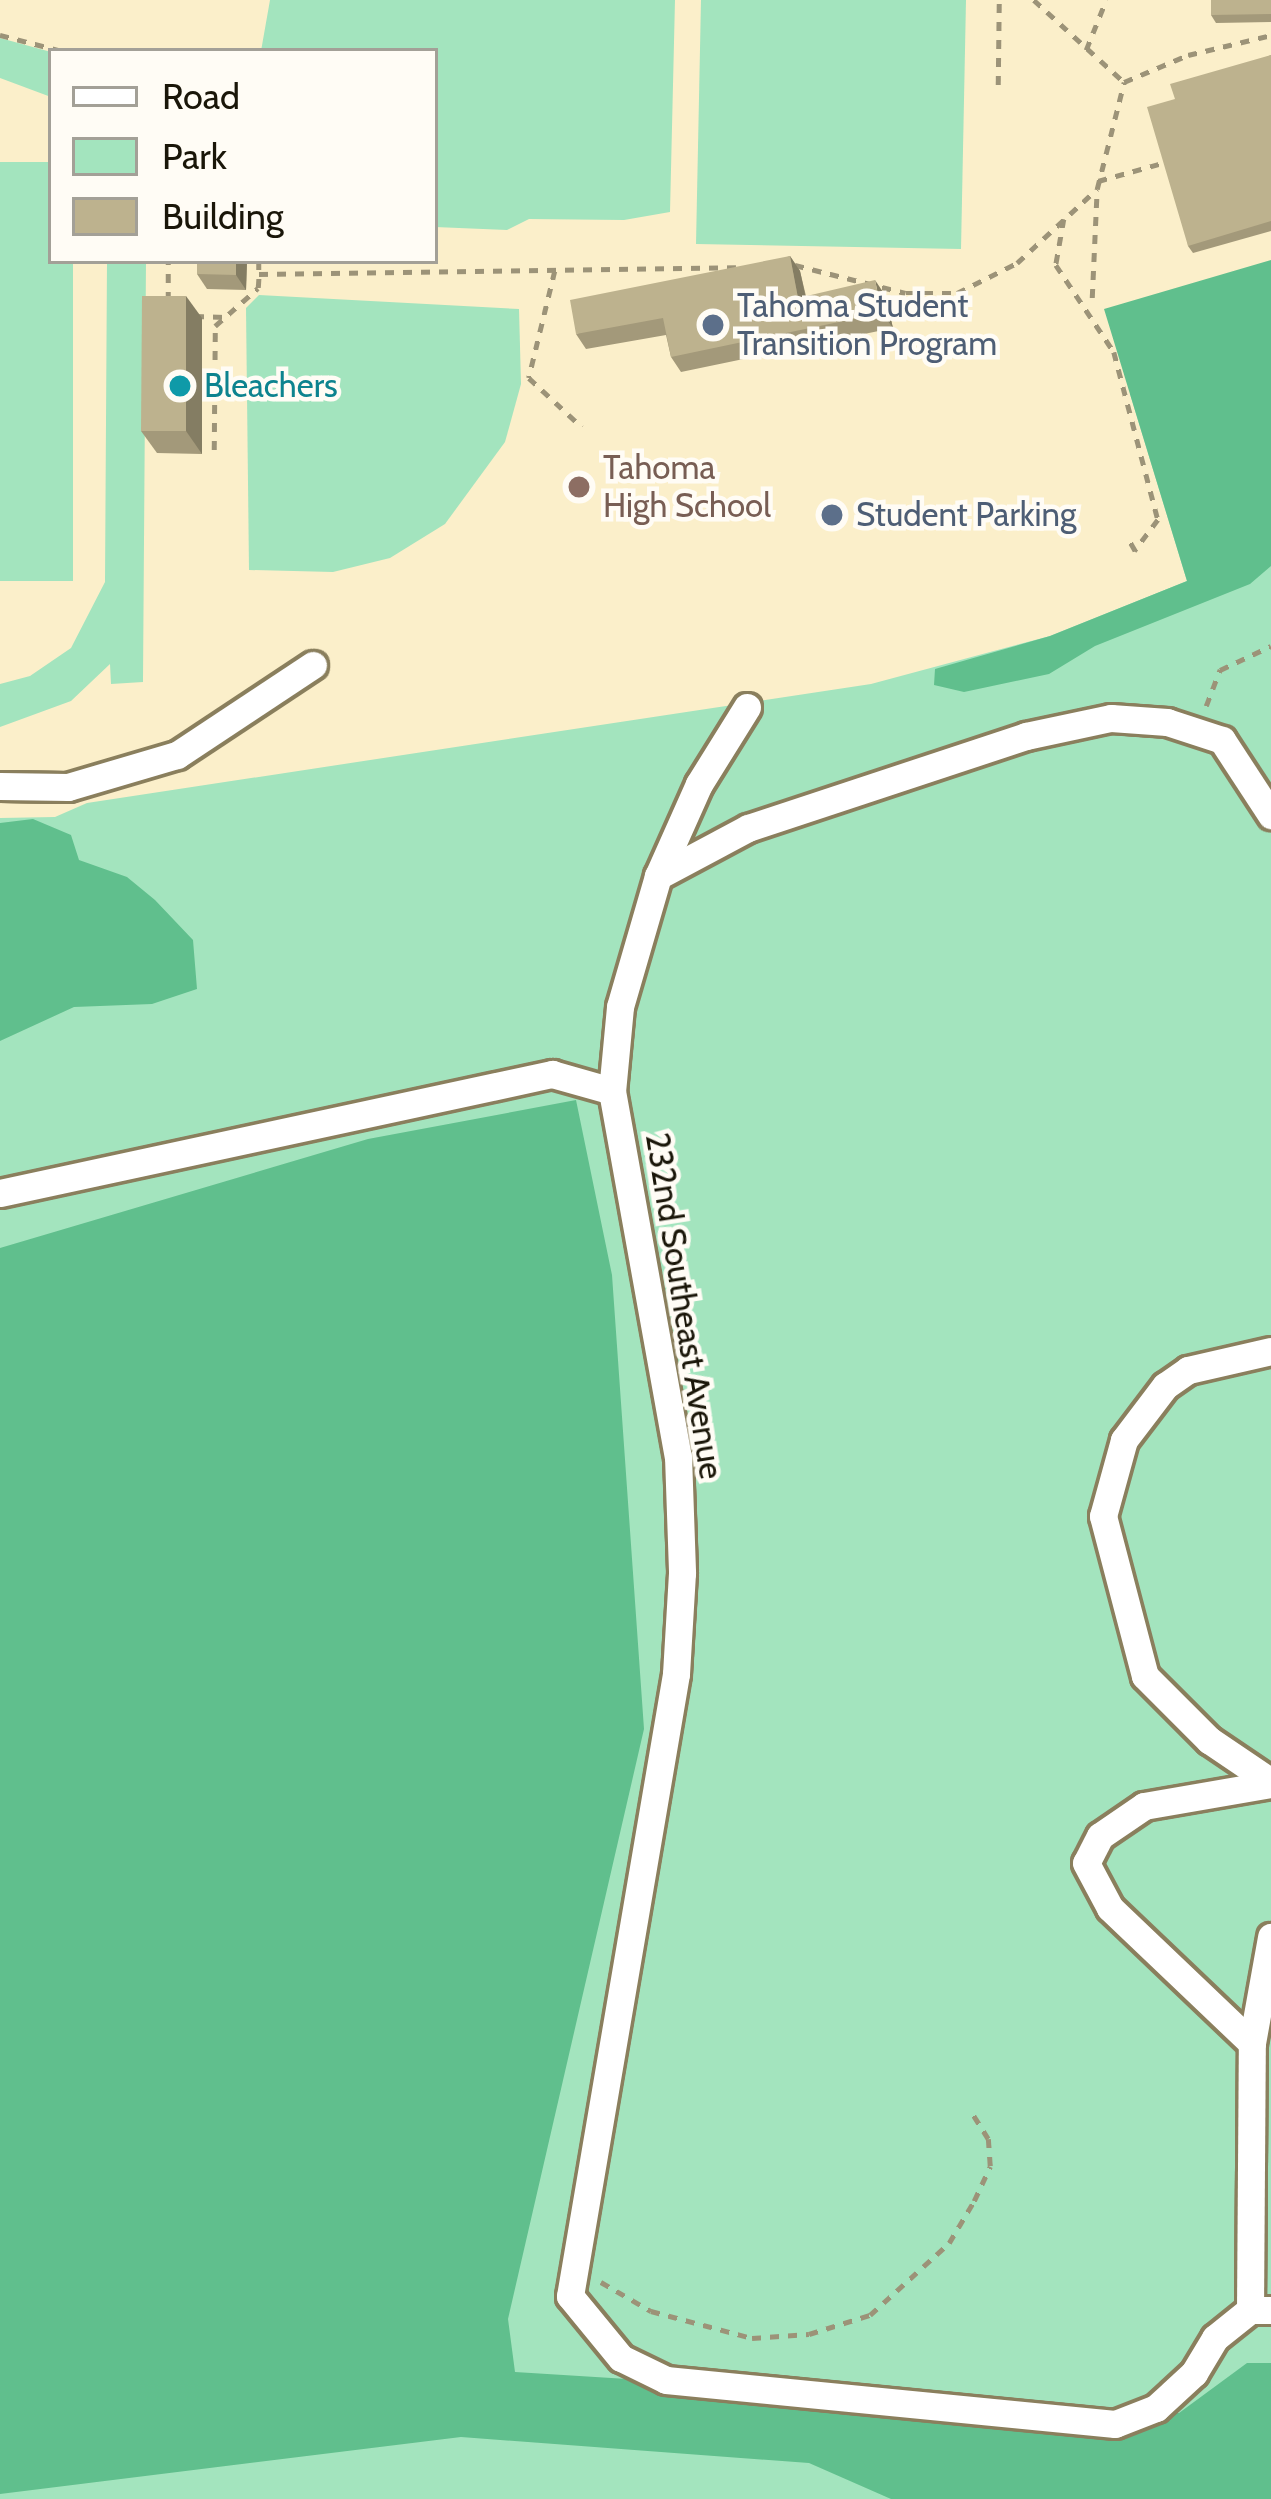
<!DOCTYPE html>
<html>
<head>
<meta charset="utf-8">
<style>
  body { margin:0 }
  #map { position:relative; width:1271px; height:2499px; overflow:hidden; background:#fbefca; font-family:Cabin,sans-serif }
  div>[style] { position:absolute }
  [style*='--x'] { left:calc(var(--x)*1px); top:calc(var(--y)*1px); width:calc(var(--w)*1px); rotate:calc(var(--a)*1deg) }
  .green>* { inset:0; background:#a3e4be }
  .forest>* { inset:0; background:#60bf8d }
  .path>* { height:4.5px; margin-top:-2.25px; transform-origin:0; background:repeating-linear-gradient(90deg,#9c9378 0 9px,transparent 0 18px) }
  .roads { filter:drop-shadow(3px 0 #8a7f5d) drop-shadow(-3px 0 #8a7f5d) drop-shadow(0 3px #8a7f5d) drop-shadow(0 -3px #8a7f5d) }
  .minor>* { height:27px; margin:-13.5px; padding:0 13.5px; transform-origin:13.5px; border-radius:13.5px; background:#fff }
  .wall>* { inset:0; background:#a3997a }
  .shaded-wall>* { inset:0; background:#847d63 }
  .building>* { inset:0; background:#bdb28e }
  .dots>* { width:33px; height:33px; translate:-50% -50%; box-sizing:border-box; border:6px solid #fffcf5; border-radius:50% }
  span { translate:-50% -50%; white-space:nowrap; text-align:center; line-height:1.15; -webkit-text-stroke:9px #fffcf5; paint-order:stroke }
  .service-label { font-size:33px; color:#4e5e75 }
  .left { translate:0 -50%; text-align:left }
  .culture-label { font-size:33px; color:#0d838f }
  .education-label { font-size:33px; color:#785e54 }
  .street-label { font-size:33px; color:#1a1609 }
  .legend { position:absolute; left:48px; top:48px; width:390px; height:216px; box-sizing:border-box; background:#fffcf5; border:3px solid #a3a097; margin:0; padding:15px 21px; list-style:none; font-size:36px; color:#1a1609 }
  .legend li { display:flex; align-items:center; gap:24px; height:60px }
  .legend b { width:60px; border:3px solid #a3a097 }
</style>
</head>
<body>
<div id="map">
  <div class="green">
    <i style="clip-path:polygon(270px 0,675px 0,670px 212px,624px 220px,529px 219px,507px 230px,435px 227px,435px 51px,261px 51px)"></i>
    <i style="clip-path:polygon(701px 0,966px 0,961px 249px,696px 244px)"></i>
    <i style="clip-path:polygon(0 38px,51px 52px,51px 97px,0 78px)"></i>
    <i style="clip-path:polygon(0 162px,51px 162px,51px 261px,73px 261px,73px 581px,0 581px)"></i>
    <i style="clip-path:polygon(107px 261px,146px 261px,143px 682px,111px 684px,110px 664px,71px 701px,0 727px,0 684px,30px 676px,71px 648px,105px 582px)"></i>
    <i style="clip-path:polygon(259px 295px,519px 309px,521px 384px,505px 442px,445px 524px,390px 558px,333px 572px,249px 570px,246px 308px)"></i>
    <i style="clip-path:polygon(1271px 350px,1271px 2499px,0 2499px,0 818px,55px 817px,87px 803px,871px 684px,1050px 636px,1187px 581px,1130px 394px)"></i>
  </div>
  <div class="forest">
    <i style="clip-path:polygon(1271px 260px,1271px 566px,1250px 584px,1095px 646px,1049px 674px,964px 692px,934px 685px,935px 669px,1050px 636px,1187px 581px,1104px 309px)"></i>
    <i style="clip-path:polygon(33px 819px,71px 835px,79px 860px,127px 877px,155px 900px,193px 940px,197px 989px,152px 1004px,74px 1007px,0 1041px,0 823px)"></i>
    <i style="clip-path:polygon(576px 1100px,612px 1275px,644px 1729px,508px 2319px,515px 2372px,1179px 2413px,1247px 2363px,1271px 2363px,1271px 2499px,891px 2499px,809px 2463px,461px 2437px,0 2494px,0 1248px,368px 1139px)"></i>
  </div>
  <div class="path">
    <i style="--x:1034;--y:0;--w:122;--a:42.3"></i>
    <i style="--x:0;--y:35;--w:64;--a:14.5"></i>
    <i style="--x:1086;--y:50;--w:54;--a:-68.2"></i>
    <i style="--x:998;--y:85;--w:85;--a:-89.3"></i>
    <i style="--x:1098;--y:181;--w:71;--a:-15.6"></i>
    <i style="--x:1064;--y:219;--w:47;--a:99.9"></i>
    <i style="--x:1056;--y:265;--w:105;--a:56.3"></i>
    <i style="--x:1114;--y:352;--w:174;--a:75.3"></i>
    <i style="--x:1158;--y:520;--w:39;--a:127"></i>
    <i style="--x:1135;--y:551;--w:14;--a:-120"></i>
    <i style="--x:259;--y:261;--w:13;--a:90"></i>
    <i style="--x:259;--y:274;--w:477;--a:-0.8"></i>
    <i style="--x:795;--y:265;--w:114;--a:14.2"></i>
    <i style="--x:906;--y:293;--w:51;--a:0"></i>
    <i style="--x:957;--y:293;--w:67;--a:-26.6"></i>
    <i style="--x:1017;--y:263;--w:109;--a:-42.8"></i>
    <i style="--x:555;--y:271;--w:110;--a:103.7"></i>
    <i style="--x:529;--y:378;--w:72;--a:42.8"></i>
    <i style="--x:1092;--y:298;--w:109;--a:-87.4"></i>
    <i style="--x:1097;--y:189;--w:110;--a:-75.8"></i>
    <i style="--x:1124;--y:82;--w:69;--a:-22.9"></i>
    <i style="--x:1188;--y:55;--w:85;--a:-13.5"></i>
    <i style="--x:168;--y:301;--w:40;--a:-90"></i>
    <i style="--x:195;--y:316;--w:31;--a:2"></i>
    <i style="--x:214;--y:450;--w:124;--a:-89.5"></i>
    <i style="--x:215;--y:326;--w:57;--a:-41.5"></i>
    <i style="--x:258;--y:288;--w:14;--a:-86"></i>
    <i style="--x:1206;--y:706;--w:39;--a:-69"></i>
    <i style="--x:1220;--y:670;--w:56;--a:-25.2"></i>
    <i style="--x:601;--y:2282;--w:58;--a:30.1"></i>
    <i style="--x:651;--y:2311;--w:105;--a:15"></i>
    <i style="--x:752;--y:2338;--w:57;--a:-4"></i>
    <i style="--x:809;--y:2334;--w:64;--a:-17.3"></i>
    <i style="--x:870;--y:2315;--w:107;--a:-42.3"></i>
    <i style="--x:949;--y:2243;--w:49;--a:-59.2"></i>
    <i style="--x:974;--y:2201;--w:38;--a:-65"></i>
    <i style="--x:990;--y:2166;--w:27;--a:-94"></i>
    <i style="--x:988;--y:2139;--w:31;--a:-122"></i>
  </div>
  <div class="roads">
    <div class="minor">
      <i style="--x:747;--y:707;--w:91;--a:121.9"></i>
      <i style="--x:699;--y:784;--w:101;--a:114"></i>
      <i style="--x:658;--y:876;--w:136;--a:106.2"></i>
      <i style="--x:620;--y:1007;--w:84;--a:95.4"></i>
      <i style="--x:612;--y:1091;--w:371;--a:79.8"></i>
      <i style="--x:678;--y:1456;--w:117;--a:88"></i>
      <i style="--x:682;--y:1573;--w:101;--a:93.4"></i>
      <i style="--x:676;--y:1674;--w:631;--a:99.67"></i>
      <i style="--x:570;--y:2296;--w:80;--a:50.6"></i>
      <i style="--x:621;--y:2358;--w:50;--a:26.1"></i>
      <i style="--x:666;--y:2380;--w:451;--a:5.6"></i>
      <i style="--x:1115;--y:2424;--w:44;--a:-21.3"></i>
      <i style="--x:1156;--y:2408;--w:52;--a:-42.6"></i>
      <i style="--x:1194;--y:2373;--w:41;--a:-59"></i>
      <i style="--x:1215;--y:2338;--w:45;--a:-38.7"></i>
      <i style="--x:1250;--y:2310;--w:21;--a:0"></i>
      <i style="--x:0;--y:786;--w:68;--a:0.8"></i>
      <i style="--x:68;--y:787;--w:114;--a:-16.4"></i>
      <i style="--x:177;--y:755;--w:163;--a:-33.5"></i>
      <i style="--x:658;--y:876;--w:102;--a:-28.1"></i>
      <i style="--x:748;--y:828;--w:293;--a:-18.3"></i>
      <i style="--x:1026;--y:736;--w:87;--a:-12"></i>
      <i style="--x:1111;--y:718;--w:56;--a:4.1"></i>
      <i style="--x:1167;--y:722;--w:58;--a:18.1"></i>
      <i style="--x:1222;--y:740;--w:90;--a:56.8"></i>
      <i style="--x:0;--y:1193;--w:565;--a:-12.17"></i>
      <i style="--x:552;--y:1074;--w:62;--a:15.8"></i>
      <i style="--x:1271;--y:1351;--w:85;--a:167.1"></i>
      <i style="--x:1188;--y:1370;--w:28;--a:145"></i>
      <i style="--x:1165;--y:1386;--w:68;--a:127.2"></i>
      <i style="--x:1124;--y:1440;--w:79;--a:105.4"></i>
      <i style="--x:1103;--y:1516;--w:165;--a:75.3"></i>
      <i style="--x:1145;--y:1676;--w:91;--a:45"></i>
      <i style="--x:1209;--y:1740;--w:75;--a:34.1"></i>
      <i style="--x:1271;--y:1784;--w:129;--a:170.2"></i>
      <i style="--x:1144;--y:1806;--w:53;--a:145.7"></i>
      <i style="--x:1100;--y:1836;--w:30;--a:117"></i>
      <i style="--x:1086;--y:1863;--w:51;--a:61.9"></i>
      <i style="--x:1110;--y:1908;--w:196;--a:43.6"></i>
      <i style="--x:1252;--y:2043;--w:108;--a:-79.8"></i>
      <i style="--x:1250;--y:2310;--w:267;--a:-89.6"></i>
    </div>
  </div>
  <div class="wall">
    <i style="clip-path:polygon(1271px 0,1271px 22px,1216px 23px,1211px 15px)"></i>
    <i style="clip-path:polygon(1271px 55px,1271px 231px,1193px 253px,1188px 246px,1175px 99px)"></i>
    <i style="clip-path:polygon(790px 256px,800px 271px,806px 296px,885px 295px,893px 328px,681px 372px,671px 357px,666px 335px,586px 349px,576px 334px)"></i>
    <i style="clip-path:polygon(197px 261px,247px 261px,246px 290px,207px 289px,197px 274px)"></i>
    <i style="clip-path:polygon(202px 318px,202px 454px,157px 453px,141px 431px)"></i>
  </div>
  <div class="shaded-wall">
    <i style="clip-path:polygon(790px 256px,800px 271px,809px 313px,798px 298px)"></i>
    <i style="clip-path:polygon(236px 261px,247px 261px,246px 290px,236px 275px)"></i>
    <i style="clip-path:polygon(875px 280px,885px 295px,893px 328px,882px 313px)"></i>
    <i style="clip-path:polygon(186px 296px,202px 318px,202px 454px,186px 431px)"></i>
  </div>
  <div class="building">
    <i style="clip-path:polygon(1211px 0,1271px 0,1271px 14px,1211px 15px)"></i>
    <i style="clip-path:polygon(1271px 55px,1271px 221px,1188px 246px,1147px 107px,1175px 99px,1170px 84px)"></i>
    <i style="clip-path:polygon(790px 256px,798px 298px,875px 280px,882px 313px,671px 357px,663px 318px,576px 334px,570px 300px)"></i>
    <i style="clip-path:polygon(197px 261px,236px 261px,236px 275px,197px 274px)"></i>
    <i style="clip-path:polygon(142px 296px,186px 296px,186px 431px,141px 431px)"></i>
  </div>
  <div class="dots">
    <i style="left:713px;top:325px;background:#5c6f8a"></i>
    <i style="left:180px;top:386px;background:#0f9aa8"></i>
    <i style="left:579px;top:487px;background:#8d6e63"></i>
    <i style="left:832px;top:515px;background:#5c6f8a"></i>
  </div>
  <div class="service-label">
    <span class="left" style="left:737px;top:325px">Tahoma Student<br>Transition Program</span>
    <span class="left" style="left:856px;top:515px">Student Parking</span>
  </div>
  <div class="culture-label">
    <span class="left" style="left:204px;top:386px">Bleachers</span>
  </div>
  <div class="education-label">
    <span class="left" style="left:603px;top:487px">Tahoma<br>High School</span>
  </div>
  <div class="street-label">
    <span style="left:684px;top:1306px;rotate:81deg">232nd Southeast Avenue</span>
  </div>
  <ul class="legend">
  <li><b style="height:15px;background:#fff"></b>Road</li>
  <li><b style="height:33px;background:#a3e4be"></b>Park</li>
  <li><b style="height:33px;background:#bdb28e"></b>Building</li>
  </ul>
</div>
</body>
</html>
